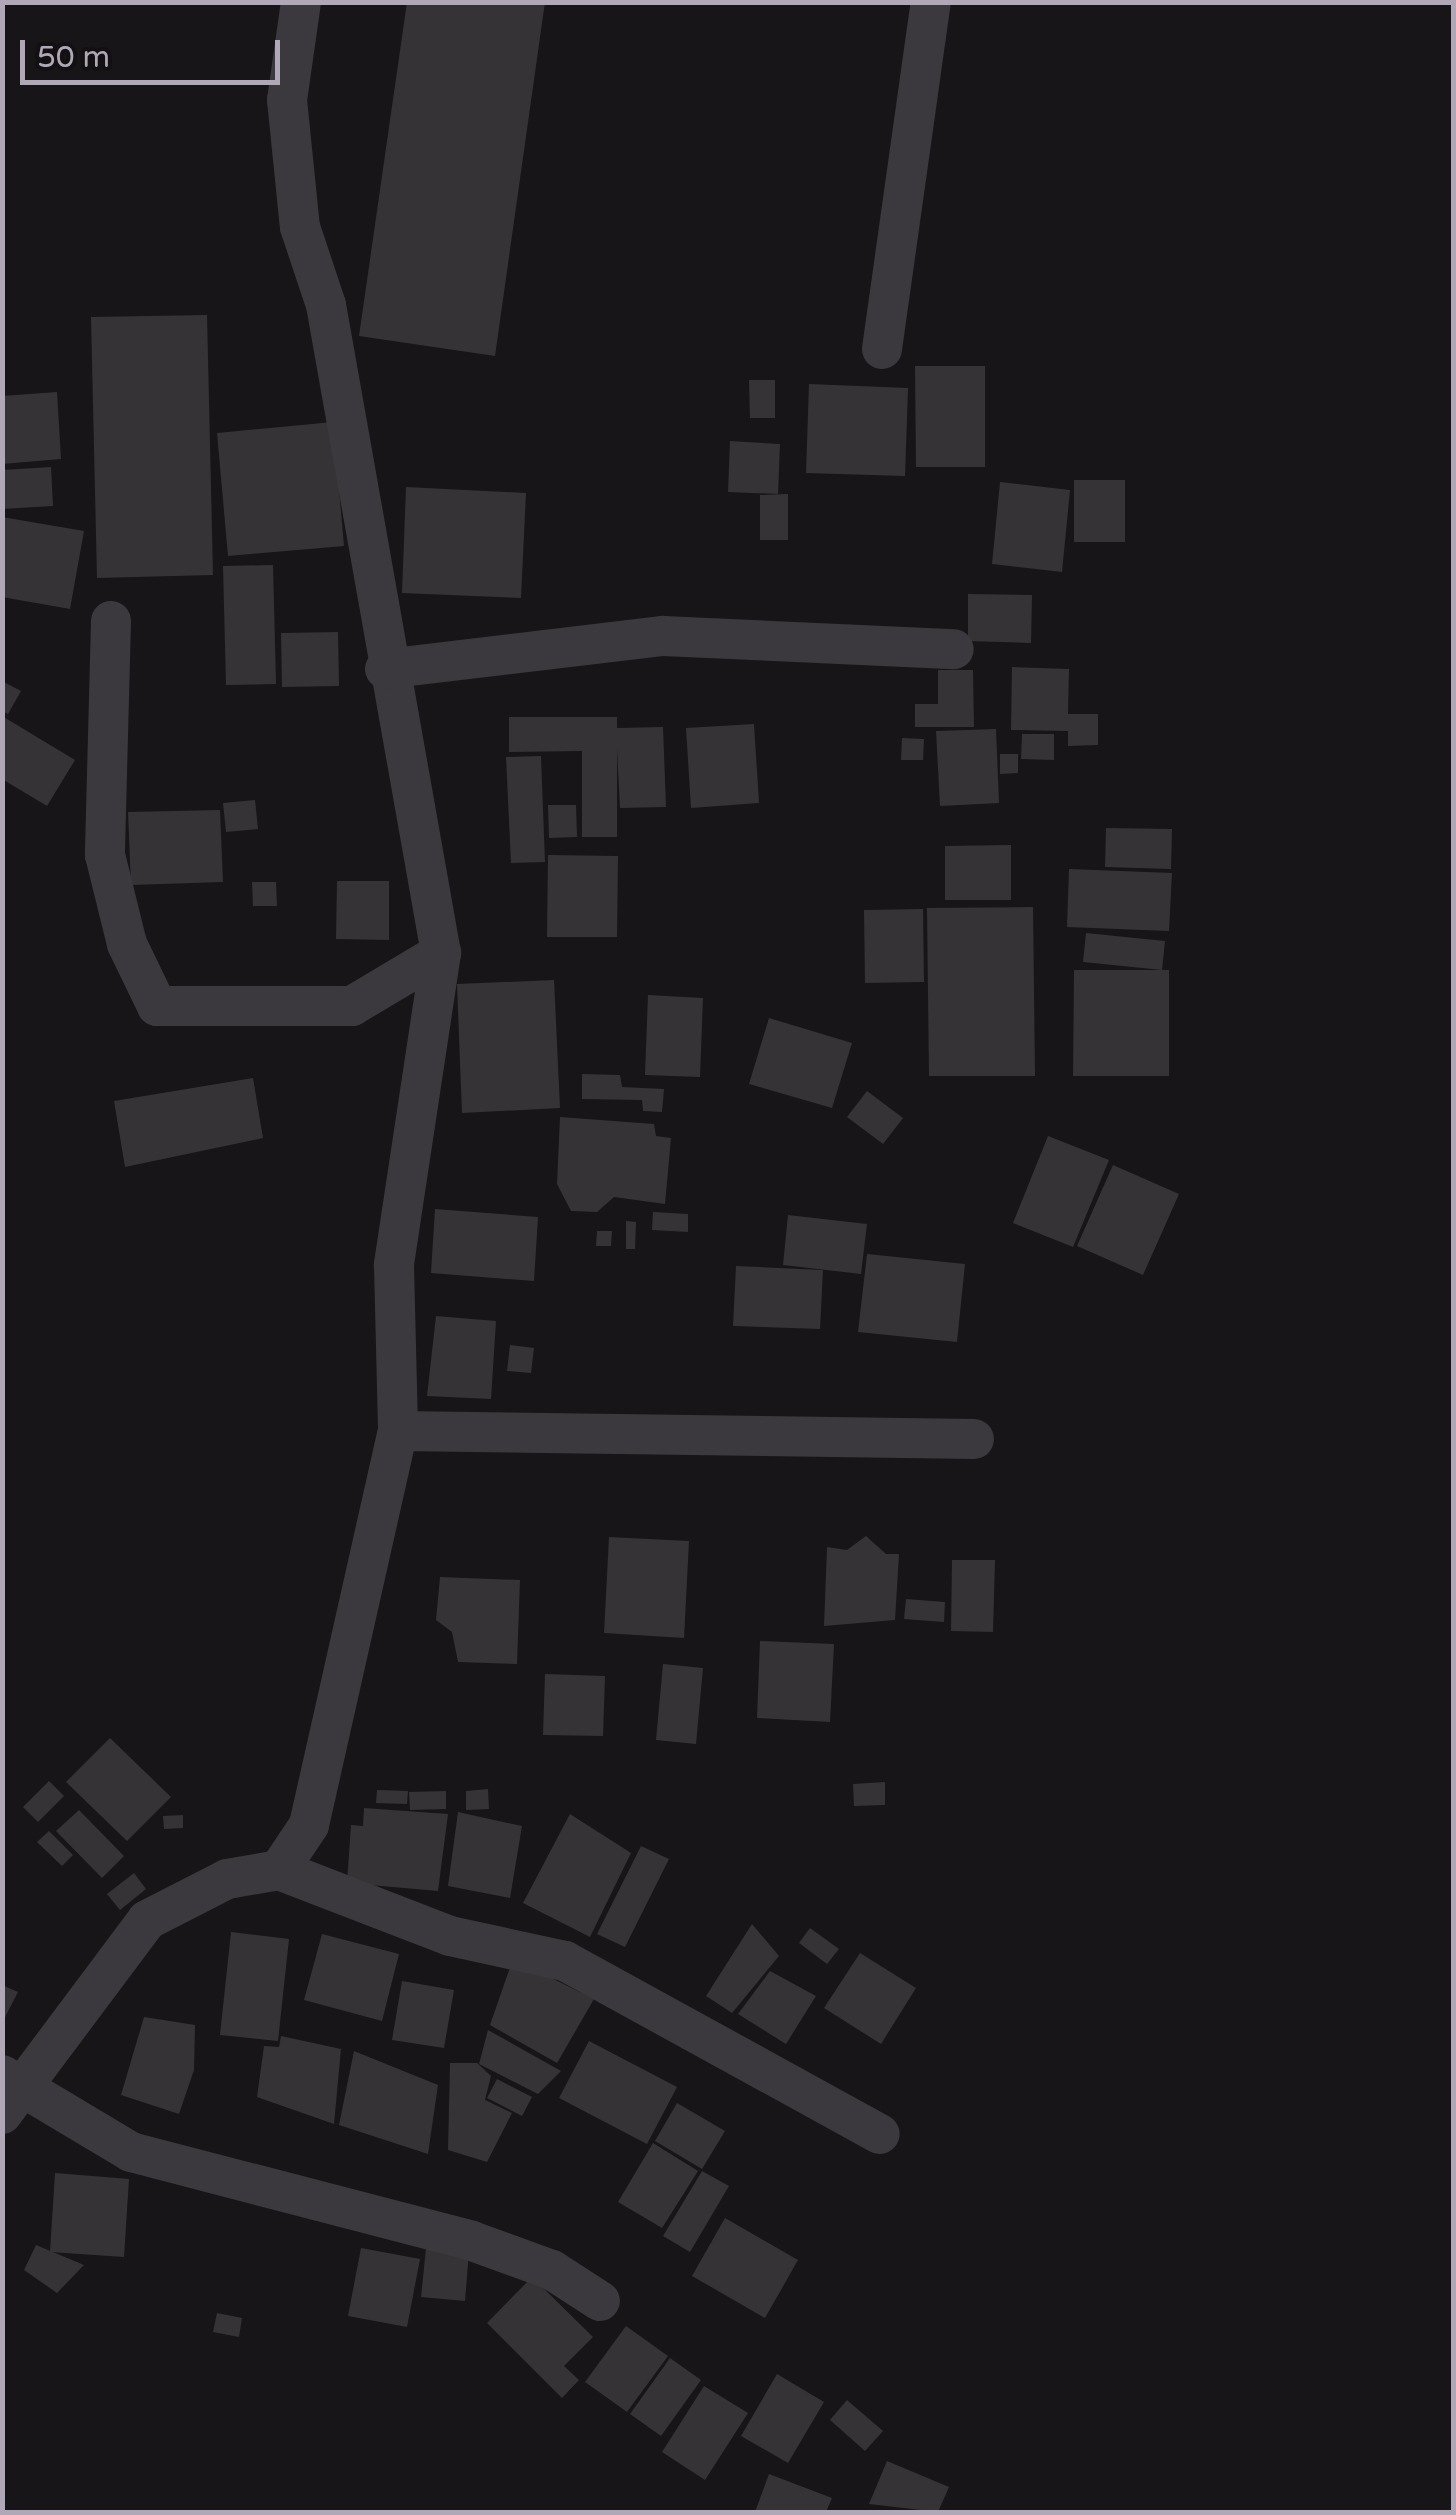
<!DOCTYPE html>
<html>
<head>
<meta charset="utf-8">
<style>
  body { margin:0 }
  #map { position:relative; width:1456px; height:2515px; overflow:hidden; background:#171517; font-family:"Varela Round",sans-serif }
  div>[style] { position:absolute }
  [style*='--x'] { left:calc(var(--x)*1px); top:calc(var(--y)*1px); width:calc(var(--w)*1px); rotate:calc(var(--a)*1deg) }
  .building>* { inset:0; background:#363336 }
  .minor>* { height:40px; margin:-20px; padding:0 20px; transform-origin:20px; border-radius:20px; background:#3c393e }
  span { translate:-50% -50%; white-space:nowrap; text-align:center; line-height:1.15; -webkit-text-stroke:9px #121012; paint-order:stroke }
  .frame { position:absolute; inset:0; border:5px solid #b0a8b6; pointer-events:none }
  .scale { position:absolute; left:20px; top:40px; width:260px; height:45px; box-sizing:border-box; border:5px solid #b0a8b6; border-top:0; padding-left:12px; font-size:30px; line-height:35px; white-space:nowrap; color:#b0a8b6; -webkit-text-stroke:8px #121012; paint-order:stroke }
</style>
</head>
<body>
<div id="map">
  <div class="building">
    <i style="clip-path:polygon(407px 2px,545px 2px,495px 356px,359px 336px)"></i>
    <i style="clip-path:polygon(207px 315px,213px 575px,97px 578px,91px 317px)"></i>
    <i style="clip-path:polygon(915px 366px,985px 366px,985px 467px,916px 467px)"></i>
    <i style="clip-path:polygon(749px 380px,775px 380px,775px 418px,750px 418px)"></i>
    <i style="clip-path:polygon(809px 384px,908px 388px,905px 476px,806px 473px)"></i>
    <i style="clip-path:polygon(57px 392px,61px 459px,2px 464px,2px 396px)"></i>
    <i style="clip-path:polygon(333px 422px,344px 546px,228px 556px,217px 433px)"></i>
    <i style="clip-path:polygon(730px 441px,780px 444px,778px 494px,728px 492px)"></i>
    <i style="clip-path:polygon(51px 467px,53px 506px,2px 509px,2px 470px)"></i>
    <i style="clip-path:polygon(1074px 480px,1125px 480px,1125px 542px,1074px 542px)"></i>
    <i style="clip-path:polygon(1000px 482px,1070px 490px,1062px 572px,992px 564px)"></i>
    <i style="clip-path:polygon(406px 487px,526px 493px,521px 598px,402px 593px)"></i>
    <i style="clip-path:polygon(788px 494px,788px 540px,760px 540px,760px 495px)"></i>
    <i style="clip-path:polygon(2px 517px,84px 531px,70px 609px,2px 597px)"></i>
    <i style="clip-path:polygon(273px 565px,276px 684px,226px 685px,223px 566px)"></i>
    <i style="clip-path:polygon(968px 594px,1032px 595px,1031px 643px,968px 641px)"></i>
    <i style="clip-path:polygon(338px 632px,339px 686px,282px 687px,281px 633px)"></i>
    <i style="clip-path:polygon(1012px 667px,1069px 669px,1068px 714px,1098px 714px,1098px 745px,1068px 746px,1068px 731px,1011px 730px)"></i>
    <i style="clip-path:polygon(938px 670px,973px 670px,974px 727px,915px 727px,915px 704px,938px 704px)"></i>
    <i style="clip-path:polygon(2px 681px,21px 691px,8px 714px,2px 711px)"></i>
    <i style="clip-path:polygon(2px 716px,75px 760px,47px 806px,2px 779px)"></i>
    <i style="clip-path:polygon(509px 717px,617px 717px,617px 728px,663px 727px,666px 807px,620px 808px,617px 749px,617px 837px,582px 837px,582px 751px,509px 752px)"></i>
    <i style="clip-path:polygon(754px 724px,759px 803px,691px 808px,686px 728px)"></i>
    <i style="clip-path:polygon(996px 729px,999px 803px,940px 806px,936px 731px)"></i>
    <i style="clip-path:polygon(1022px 734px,1054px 734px,1054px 760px,1021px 759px)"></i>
    <i style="clip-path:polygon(902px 738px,924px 739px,923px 760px,901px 760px)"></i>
    <i style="clip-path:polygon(1000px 754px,1018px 754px,1018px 773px,1000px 774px)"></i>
    <i style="clip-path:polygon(541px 756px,545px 862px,511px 863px,506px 757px)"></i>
    <i style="clip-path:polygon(255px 800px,258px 829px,226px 832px,223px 803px)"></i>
    <i style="clip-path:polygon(548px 805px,576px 805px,577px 837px,549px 838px)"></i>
    <i style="clip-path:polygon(220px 810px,223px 882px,131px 885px,128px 812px)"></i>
    <i style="clip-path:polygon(1106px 828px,1172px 829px,1171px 869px,1105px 867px)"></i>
    <i style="clip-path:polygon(1011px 845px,1011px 900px,945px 900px,945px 846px)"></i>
    <i style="clip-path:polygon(548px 855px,618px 856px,617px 937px,547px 937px)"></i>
    <i style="clip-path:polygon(1069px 869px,1172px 873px,1169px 931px,1067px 927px)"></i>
    <i style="clip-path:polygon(337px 881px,389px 881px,389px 940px,336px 939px)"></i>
    <i style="clip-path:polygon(252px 882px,276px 882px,277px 906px,253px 906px)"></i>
    <i style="clip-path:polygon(1033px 907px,1035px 1076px,929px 1076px,927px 908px)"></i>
    <i style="clip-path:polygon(923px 909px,924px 982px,865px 983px,864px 910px)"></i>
    <i style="clip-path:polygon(1086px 933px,1165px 941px,1162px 970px,1083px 962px)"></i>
    <i style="clip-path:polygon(1074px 970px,1169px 970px,1169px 1076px,1073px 1076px)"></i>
    <i style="clip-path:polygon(554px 980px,560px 1108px,462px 1113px,457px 984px)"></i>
    <i style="clip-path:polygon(648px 995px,703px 998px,700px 1077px,645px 1075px)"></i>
    <i style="clip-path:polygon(769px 1018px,852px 1043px,832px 1108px,749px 1084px)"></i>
    <i style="clip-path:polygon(582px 1074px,620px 1075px,622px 1087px,664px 1089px,662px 1112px,643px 1111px,642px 1100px,582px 1099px)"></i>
    <i style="clip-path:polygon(253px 1078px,263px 1138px,125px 1167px,114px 1101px)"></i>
    <i style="clip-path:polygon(867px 1091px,903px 1118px,883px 1144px,847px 1117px)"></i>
    <i style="clip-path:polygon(560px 1117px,654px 1124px,656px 1136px,671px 1138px,665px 1204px,614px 1197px,597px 1212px,571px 1211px,557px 1184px)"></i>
    <i style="clip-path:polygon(1048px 1136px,1109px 1160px,1073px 1247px,1013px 1223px)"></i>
    <i style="clip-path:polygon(1113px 1165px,1179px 1194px,1143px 1275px,1077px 1246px)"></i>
    <i style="clip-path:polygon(435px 1209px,538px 1217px,534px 1281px,431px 1273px)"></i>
    <i style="clip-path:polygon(653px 1212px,688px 1214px,688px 1232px,652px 1230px)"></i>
    <i style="clip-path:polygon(788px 1215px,867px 1224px,861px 1274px,783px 1265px)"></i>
    <i style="clip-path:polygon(626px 1221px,636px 1222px,635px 1249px,626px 1249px)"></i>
    <i style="clip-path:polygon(597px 1231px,612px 1231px,611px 1246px,596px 1246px)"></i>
    <i style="clip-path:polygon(867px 1254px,965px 1264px,957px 1342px,858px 1332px)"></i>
    <i style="clip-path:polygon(736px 1266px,823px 1270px,820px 1329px,733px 1326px)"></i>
    <i style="clip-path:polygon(436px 1316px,496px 1321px,491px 1399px,427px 1396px)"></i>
    <i style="clip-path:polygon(510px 1345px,534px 1348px,531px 1373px,507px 1371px)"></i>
    <i style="clip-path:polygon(866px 1536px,886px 1554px,899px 1554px,895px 1620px,824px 1626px,827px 1547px,847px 1550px)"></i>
    <i style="clip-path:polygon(609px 1537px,689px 1541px,684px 1638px,604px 1633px)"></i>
    <i style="clip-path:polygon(952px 1560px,995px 1560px,993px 1632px,951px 1631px)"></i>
    <i style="clip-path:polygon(440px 1577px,520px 1580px,517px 1664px,458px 1662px,452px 1632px,436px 1620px)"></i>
    <i style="clip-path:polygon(906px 1599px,945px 1602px,944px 1622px,904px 1619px)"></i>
    <i style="clip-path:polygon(760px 1641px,834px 1644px,830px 1722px,757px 1718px)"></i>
    <i style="clip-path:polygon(663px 1664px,703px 1668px,696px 1744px,656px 1740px)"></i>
    <i style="clip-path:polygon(545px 1674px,605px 1676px,603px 1736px,543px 1735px)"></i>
    <i style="clip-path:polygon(110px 1738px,171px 1797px,127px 1841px,66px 1782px)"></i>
    <i style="clip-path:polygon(49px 1781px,64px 1796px,38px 1822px,23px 1807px)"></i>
    <i style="clip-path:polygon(885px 1782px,885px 1805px,854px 1806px,853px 1784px)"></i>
    <i style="clip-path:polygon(488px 1789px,489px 1809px,466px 1810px,466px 1791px)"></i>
    <i style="clip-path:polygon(377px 1790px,408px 1791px,407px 1804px,376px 1803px)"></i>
    <i style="clip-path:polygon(446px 1791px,446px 1809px,410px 1810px,409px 1792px)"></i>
    <i style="clip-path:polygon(364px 1808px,448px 1814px,438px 1891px,347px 1883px,351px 1825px,363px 1826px)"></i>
    <i style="clip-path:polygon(79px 1810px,124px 1856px,102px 1878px,56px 1831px)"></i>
    <i style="clip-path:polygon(458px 1812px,522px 1826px,510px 1898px,448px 1886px)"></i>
    <i style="clip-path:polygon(570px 1814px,631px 1853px,590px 1937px,523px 1903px)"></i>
    <i style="clip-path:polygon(183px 1815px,183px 1828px,164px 1829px,163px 1816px)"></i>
    <i style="clip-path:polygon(49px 1831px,73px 1855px,62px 1866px,37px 1842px)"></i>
    <i style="clip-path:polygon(641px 1846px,669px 1859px,625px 1947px,597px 1934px)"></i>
    <i style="clip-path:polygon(134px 1873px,146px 1889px,120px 1910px,107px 1894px)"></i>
    <i style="clip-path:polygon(752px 1924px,779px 1956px,732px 2013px,706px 1996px)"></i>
    <i style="clip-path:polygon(810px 1928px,839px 1949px,827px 1964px,799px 1943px)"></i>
    <i style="clip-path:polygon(231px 1932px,289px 1939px,278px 2041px,220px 2035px)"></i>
    <i style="clip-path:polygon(322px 1934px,399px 1954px,382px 2021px,304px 2000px)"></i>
    <i style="clip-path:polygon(860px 1953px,916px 1988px,881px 2044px,824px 2008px)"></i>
    <i style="clip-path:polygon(513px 1959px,594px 1999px,557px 2063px,490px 2025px)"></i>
    <i style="clip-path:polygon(770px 1971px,816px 1996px,786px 2044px,738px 2014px)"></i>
    <i style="clip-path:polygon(402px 1981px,454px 1990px,444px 2048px,392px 2040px)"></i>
    <i style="clip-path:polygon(2px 1985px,18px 1992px,2px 2023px)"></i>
    <i style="clip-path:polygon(144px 2017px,195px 2025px,194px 2070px,179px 2114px,121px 2095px)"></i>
    <i style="clip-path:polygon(488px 2030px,561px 2071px,538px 2094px,479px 2064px)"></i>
    <i style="clip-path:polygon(281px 2036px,341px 2049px,334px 2124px,257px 2097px,264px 2046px,279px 2047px)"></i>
    <i style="clip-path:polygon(589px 2041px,677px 2087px,647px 2144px,559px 2098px)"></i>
    <i style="clip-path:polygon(354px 2051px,438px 2085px,428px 2154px,339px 2125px)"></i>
    <i style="clip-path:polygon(450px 2063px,477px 2063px,491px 2076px,485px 2100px,512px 2113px,487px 2162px,448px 2150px)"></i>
    <i style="clip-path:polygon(497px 2079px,532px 2097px,522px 2116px,487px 2098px)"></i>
    <i style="clip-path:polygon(677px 2103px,725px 2131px,702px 2169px,655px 2141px)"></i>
    <i style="clip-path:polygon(653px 2143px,698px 2171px,662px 2228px,618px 2202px)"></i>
    <i style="clip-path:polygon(702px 2171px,729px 2186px,690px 2252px,663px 2236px)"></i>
    <i style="clip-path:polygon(55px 2173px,129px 2179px,124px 2257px,50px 2252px)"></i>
    <i style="clip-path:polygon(725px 2218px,798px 2260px,765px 2318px,692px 2276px)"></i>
    <i style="clip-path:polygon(36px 2245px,84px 2265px,57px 2293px,24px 2270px)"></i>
    <i style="clip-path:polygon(361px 2248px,420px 2259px,407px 2327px,348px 2316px)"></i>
    <i style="clip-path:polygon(426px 2248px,469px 2252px,465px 2301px,421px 2297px)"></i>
    <i style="clip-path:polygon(532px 2277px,593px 2337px,564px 2366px,579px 2380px,562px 2398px,487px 2323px)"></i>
    <i style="clip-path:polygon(217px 2313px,242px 2318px,239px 2337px,213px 2332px)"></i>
    <i style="clip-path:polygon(626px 2326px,668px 2356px,627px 2412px,585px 2382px)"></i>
    <i style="clip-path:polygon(670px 2358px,701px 2380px,661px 2436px,630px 2414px)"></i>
    <i style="clip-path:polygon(777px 2374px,824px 2402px,788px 2463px,741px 2436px)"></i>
    <i style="clip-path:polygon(704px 2386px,748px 2413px,705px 2480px,662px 2452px)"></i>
    <i style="clip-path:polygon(847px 2400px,883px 2431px,865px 2451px,830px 2420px)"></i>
    <i style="clip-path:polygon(887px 2461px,949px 2487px,938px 2512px,869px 2504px)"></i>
    <i style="clip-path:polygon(769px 2474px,832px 2498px,826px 2512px,755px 2512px)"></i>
  </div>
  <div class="minor">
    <i style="--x:301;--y:2;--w:99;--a:98.1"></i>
    <i style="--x:287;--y:100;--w:128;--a:84.2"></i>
    <i style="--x:300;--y:227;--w:82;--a:71.6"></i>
    <i style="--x:326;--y:305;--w:658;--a:79.94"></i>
    <i style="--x:441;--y:953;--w:316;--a:98.6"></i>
    <i style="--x:394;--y:1265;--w:166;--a:88.6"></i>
    <i style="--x:882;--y:349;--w:350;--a:-82"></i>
    <i style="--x:111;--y:621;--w:234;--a:91.5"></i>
    <i style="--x:105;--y:855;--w:92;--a:76.1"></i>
    <i style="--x:127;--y:944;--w:69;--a:64.2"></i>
    <i style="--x:157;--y:1006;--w:195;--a:0"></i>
    <i style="--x:352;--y:1006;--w:104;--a:-30.8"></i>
    <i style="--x:385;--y:669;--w:280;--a:-6.8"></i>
    <i style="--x:663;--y:636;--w:291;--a:2.6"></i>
    <i style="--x:279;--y:1870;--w:183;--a:21.1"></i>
    <i style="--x:450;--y:1936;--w:118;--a:12.3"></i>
    <i style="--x:565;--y:1961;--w:359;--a:28.8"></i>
    <i style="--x:2;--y:2075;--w:150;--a:30.8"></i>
    <i style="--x:131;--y:2152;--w:352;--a:14.6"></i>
    <i style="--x:472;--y:2241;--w:85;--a:19.9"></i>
    <i style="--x:552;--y:2270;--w:57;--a:32.9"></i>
    <i style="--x:2;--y:2114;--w:242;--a:-53.2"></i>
    <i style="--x:147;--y:1920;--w:90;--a:-27.1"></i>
    <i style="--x:227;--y:1879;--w:53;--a:-9.8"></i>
    <i style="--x:279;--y:1870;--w:54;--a:-56.3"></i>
    <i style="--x:309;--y:1825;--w:404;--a:-77.3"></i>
    <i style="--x:398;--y:1431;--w:576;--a:0.8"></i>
  </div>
  <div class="frame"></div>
  <div class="scale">50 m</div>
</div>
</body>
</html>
